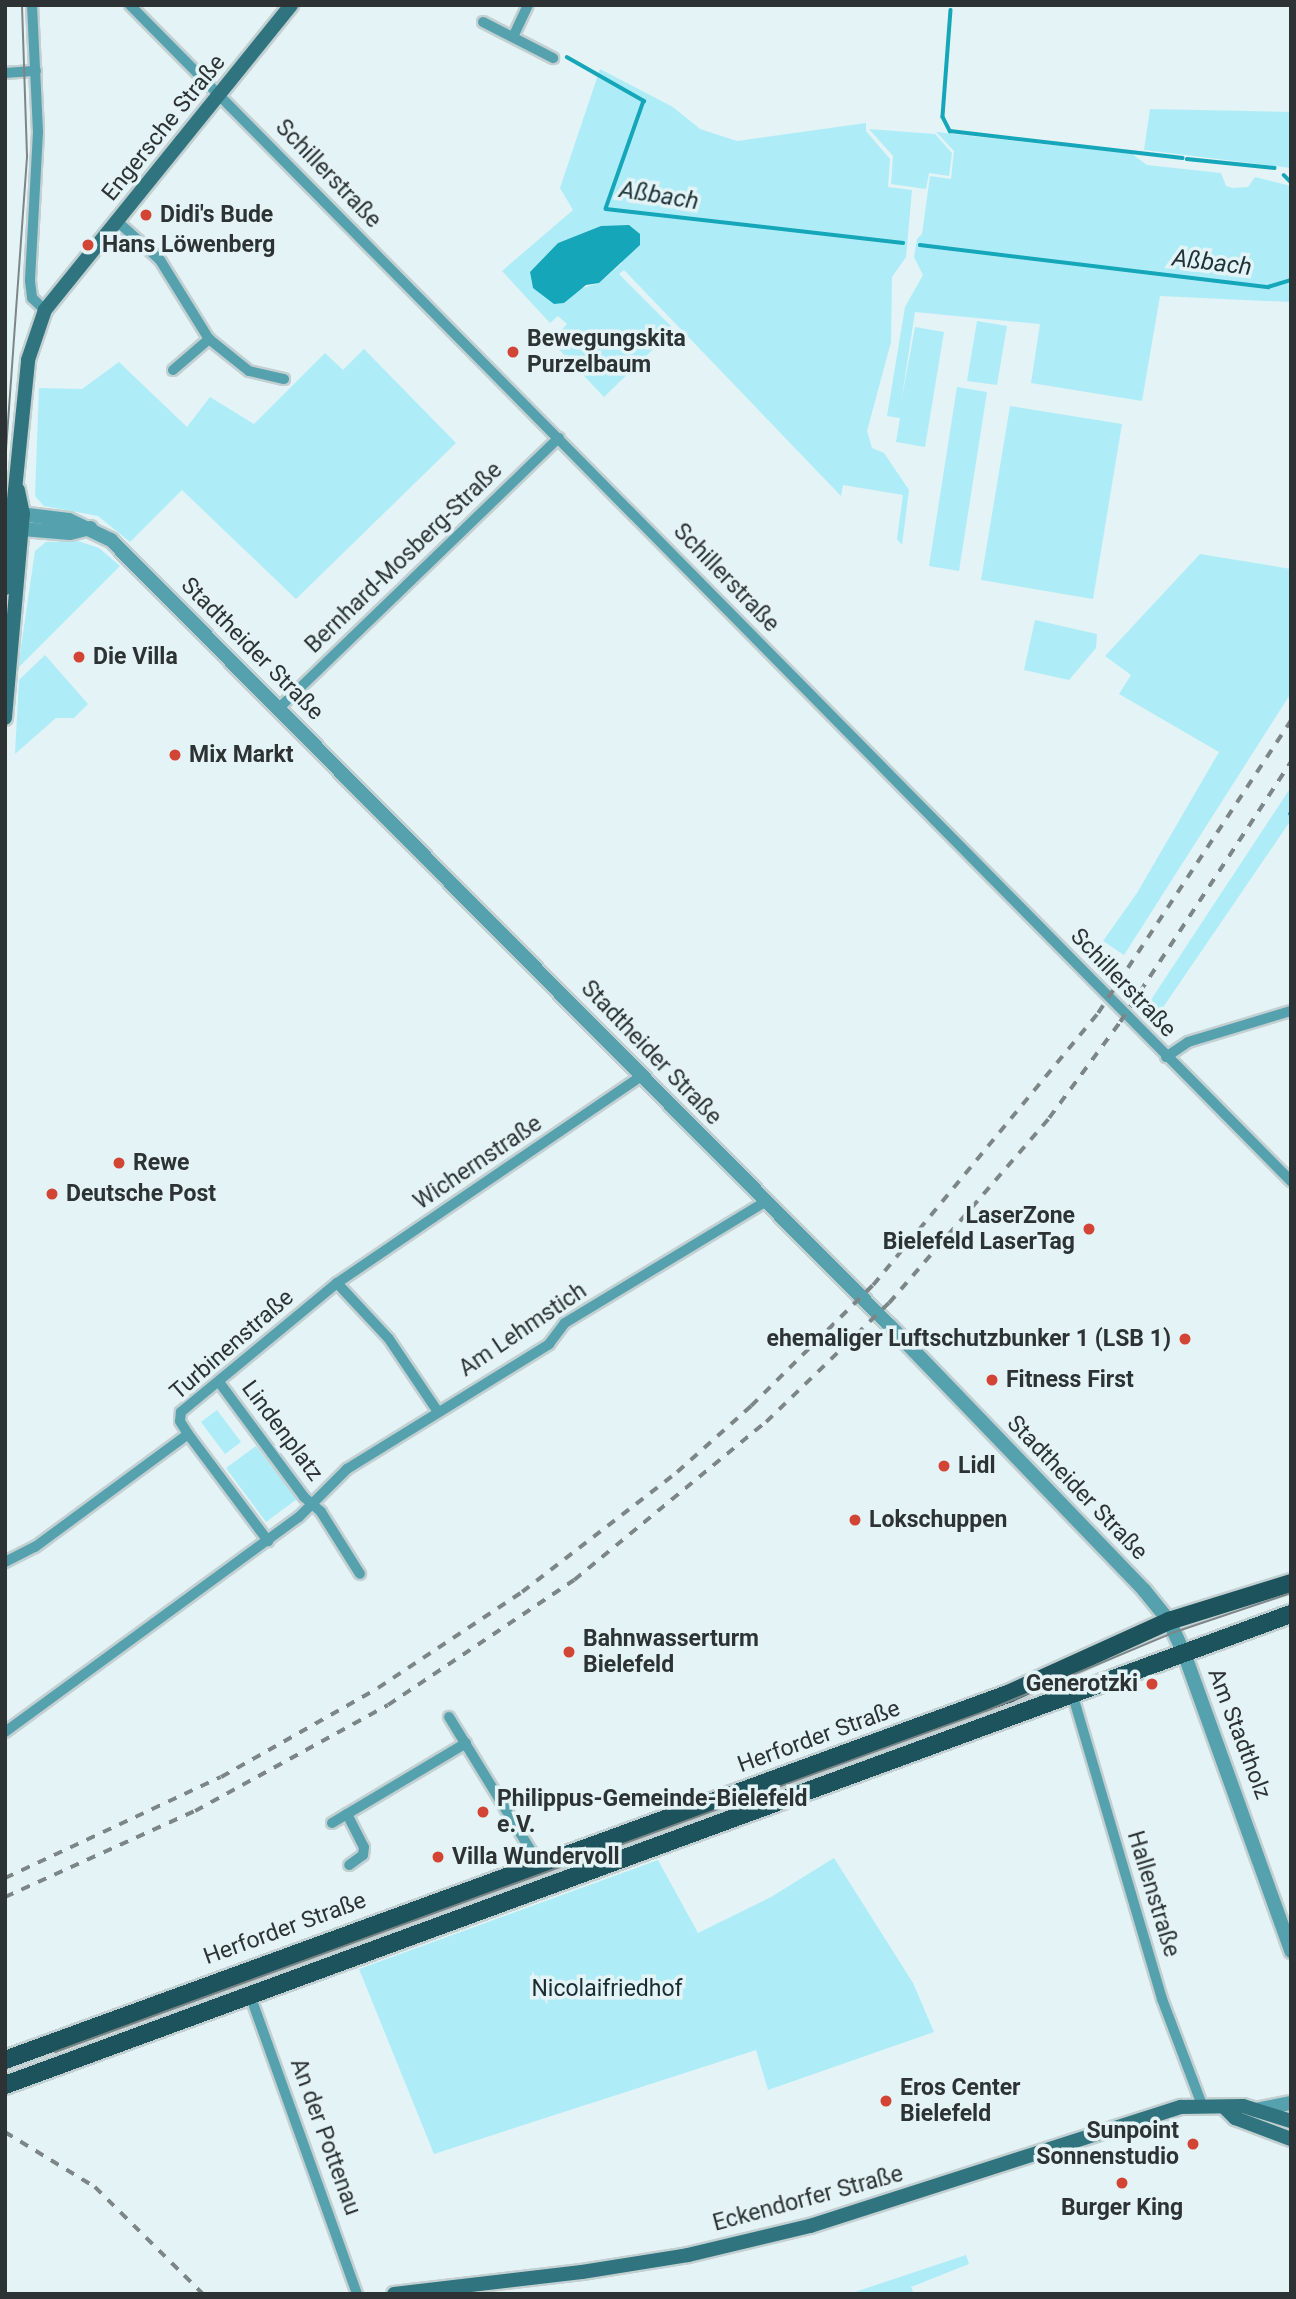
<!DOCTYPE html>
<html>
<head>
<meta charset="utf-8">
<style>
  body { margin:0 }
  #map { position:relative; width:1296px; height:2299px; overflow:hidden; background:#e4f3f5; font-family:Roboto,sans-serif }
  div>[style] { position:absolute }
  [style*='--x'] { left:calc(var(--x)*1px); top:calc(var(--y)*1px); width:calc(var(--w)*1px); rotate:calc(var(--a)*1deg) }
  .green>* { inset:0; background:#aeedf8 }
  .water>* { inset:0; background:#15a6b9 }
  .stream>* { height:3.5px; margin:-1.75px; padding:0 1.75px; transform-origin:1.75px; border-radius:1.75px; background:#15a6b9 }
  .roads { filter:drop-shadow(2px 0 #c3d0d2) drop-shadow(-2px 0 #c3d0d2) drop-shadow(0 2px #c3d0d2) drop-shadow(0 -2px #c3d0d2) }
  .minor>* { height:10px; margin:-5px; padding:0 5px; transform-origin:5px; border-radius:5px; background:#56a1ae }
  .tertiary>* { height:14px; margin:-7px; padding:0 7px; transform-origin:7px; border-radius:7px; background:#56a1ae }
  .secondary>* { height:14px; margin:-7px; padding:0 7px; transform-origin:7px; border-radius:7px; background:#30747f }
  .primary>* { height:18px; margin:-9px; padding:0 9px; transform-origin:9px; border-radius:9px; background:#1c535c }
  .tram>* { height:2px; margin:-1px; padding:0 1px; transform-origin:1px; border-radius:1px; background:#7c8687 }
  .rail>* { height:3.5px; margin-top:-1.75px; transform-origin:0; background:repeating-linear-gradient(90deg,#7c8687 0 9px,transparent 0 18px) }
  .dots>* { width:19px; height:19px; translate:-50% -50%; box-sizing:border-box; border:4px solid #e4f3f5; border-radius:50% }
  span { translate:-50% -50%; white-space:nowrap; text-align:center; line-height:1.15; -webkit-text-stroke:7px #e4f3f5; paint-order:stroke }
  .street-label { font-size:23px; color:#2d3334 }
  .poi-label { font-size:23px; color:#2d3334; font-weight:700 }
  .left { translate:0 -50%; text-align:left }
  .right { translate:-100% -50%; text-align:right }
  .park-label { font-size:23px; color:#172d31 }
  .water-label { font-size:24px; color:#1e3337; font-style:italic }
  .frame { position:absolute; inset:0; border:7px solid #2d3334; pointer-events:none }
</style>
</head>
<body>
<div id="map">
  <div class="green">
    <i style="clip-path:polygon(evenodd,600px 69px,673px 107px,700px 129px,737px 141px,866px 123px,866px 131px,890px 159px,888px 187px,912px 190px,906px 257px,892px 277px,891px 342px,867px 431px,872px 448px,884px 453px,909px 490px,902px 545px,897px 539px,903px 495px,843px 485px,841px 496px,624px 270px,619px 274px,674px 329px,604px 397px,551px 341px,567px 324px,558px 316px,550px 323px,502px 271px,573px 210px,560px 188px,600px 69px,601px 226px,622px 263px,599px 283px,576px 290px,564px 303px,533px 288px,530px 272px,558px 243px,601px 226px)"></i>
    <i style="clip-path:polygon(1150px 109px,1291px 112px,1291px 168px,1144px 150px)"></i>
    <i style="clip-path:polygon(869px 129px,935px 134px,952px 153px,949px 176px,929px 173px,926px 189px,891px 184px,893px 156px)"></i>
    <i style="clip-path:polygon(936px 132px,1132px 154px,1147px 165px,1221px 173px,1226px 186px,1233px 188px,1248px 187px,1255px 177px,1291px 186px,1291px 302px,1160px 296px,1142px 401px,1031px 383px,1040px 324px,915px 312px,901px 403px,915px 327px,944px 332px,925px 447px,896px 442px,900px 418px,887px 416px,905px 307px,923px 275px,914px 257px,917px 239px,922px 234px,930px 176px,951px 179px,954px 151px)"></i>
    <i style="clip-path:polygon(977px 321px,1007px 326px,997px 385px,967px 381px)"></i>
    <i style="clip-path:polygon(364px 349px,456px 443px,296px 599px,182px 490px,130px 542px,98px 516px,44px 506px,35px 496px,39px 388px,82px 389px,119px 362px,187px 427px,210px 397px,254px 424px,325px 353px,343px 370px)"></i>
    <i style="clip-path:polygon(957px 387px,987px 392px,959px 571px,929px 566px)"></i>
    <i style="clip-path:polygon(1010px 406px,1122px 424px,1093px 599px,981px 580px)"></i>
    <i style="clip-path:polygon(78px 541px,99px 548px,120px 566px,18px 668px,35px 551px,46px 542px)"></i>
    <i style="clip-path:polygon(1200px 554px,1291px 569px,1291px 693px,1124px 955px,1103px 941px,1137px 893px,1219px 752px,1119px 694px,1131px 675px,1105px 656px)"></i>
    <i style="clip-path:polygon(1035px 620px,1097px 634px,1096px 648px,1069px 680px,1024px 670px)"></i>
    <i style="clip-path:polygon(45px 655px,88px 704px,74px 718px,56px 718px,15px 754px,19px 680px)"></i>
    <i style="clip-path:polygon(1291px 787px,1291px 820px,1151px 1025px,1141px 1015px)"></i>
    <i style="clip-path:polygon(217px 1410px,241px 1442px,225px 1454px,201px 1422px)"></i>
    <i style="clip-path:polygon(256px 1446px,297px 1499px,266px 1522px,226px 1468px)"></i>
    <i style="clip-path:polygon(834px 1858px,913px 1983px,934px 2032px,768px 2090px,756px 2050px,434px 2154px,359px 1969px,658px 1860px,698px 1933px,771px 1897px)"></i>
    <i style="clip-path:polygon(966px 2255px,969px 2264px,911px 2287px,914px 2294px,849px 2294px)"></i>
  </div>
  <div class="water">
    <i style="clip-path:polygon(629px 225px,640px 234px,640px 245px,599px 283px,586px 285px,564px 303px,554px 304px,533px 288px,530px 272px,558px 243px,601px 226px)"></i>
  </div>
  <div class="stream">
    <i style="--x:951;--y:10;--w:107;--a:94.3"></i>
    <i style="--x:943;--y:117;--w:16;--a:63"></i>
    <i style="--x:950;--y:131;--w:234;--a:6.6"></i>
    <i style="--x:567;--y:57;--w:89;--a:29.7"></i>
    <i style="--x:644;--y:101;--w:114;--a:109.4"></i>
    <i style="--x:606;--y:209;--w:299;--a:6.5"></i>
    <i style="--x:1187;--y:159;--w:88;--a:5.8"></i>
    <i style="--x:1284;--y:175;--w:10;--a:45"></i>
    <i style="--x:920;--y:245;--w:351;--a:6.9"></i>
    <i style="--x:1268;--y:287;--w:24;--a:-17"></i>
    <i style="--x:1290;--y:814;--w:1;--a:-45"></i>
  </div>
  <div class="roads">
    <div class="minor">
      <i style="--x:32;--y:5;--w:127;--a:87.3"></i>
      <i style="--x:38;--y:132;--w:149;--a:93.1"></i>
      <i style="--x:30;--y:281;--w:17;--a:83"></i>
      <i style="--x:32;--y:298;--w:18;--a:43"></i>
      <i style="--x:130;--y:5;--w:1653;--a:45.37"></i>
      <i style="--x:483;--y:22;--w:79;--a:27.2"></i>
      <i style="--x:513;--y:37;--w:35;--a:-65"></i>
      <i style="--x:5;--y:73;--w:31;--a:-4"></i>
      <i style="--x:118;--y:222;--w:57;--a:42.1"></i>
      <i style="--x:160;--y:260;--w:93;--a:58.2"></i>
      <i style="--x:209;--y:339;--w:51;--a:38.7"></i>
      <i style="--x:249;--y:371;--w:36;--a:13"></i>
      <i style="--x:173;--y:370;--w:48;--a:-40.7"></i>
      <i style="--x:279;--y:708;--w:389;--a:-44"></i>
      <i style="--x:1166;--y:1057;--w:27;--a:-34"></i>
      <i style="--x:1188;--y:1042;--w:108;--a:-16.8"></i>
      <i style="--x:337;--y:1283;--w:76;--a:47.1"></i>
      <i style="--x:389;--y:1339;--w:88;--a:56.1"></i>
      <i style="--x:219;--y:1382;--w:143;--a:53.5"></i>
      <i style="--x:304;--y:1497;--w:23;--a:41"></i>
      <i style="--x:321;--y:1512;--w:73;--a:57.8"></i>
      <i style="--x:188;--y:1434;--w:134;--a:53.2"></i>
      <i style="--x:5;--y:1562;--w:34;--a:-27"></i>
      <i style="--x:35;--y:1547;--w:190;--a:-36.4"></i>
      <i style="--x:188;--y:1434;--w:15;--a:-122"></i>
      <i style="--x:180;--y:1421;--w:9;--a:-84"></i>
      <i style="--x:181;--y:1412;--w:202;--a:-39.6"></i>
      <i style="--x:337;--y:1283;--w:370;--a:-34.2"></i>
      <i style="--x:1072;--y:1693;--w:319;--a:73.6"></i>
      <i style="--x:1162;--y:1999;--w:113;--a:69.3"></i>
      <i style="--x:449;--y:1717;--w:172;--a:58.5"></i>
      <i style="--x:5;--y:1732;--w:364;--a:-36.2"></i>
      <i style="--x:299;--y:1517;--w:68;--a:-45"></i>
      <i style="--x:347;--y:1469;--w:238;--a:-31.7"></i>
      <i style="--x:549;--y:1344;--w:26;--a:-53"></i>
      <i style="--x:565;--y:1323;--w:234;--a:-31.2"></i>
      <i style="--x:347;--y:1814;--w:37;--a:63"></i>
      <i style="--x:364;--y:1847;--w:8;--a:97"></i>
      <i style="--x:363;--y:1855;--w:17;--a:144"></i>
      <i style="--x:332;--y:1823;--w:156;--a:-30.8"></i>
      <i style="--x:250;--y:1995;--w:318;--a:70.3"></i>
    </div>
    <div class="tertiary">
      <i style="--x:12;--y:513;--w:57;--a:7"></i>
      <i style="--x:69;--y:520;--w:47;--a:25.5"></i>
      <i style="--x:111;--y:540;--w:1107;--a:45.26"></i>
      <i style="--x:890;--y:1326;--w:366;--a:46.1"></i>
      <i style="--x:1144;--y:1590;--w:40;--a:51"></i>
      <i style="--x:1169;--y:1621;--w:35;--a:65"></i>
      <i style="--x:1184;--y:1653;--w:317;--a:70.2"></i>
      <i style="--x:11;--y:528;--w:59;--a:4.8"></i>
      <i style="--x:70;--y:533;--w:21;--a:-14"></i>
      <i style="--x:1255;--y:2110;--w:37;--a:-11"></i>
    </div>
    <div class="secondary">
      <i style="--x:5;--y:588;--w:229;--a:-84.2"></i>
      <i style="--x:28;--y:360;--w:53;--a:-71.2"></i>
      <i style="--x:45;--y:310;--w:392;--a:-51.1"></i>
      <i style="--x:5;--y:718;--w:205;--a:-85"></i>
      <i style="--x:23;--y:514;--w:25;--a:-102"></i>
      <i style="--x:1224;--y:2107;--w:16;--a:45"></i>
      <i style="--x:1235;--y:2118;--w:60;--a:20.6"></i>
      <i style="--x:394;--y:2294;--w:189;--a:-6.7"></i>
      <i style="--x:582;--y:2272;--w:107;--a:-9.1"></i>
      <i style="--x:688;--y:2255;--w:125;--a:-13.4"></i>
      <i style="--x:810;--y:2226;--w:390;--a:-17.8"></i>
      <i style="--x:1181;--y:2107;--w:62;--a:-0.9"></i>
      <i style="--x:1243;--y:2106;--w:50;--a:17.4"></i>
    </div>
    <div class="primary">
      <i style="--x:5;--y:2060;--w:1068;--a:-20.05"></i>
      <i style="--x:1008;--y:1694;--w:177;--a:-24.4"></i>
      <i style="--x:1169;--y:1621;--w:128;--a:-17.3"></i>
      <i style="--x:5;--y:2085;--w:1370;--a:-20.12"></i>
    </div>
  </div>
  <div class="tram">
    <i style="--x:5;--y:464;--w:309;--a:-85.9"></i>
    <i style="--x:27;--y:156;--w:151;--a:-91.9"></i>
    <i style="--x:55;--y:2052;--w:991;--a:-20.12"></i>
    <i style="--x:986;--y:1711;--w:205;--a:-22.7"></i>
    <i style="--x:1175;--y:1632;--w:122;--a:-18.6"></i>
  </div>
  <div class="rail">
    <i style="--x:5;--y:1878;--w:238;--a:-25.1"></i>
    <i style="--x:221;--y:1777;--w:180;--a:-29.5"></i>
    <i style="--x:378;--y:1688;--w:173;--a:-33.7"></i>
    <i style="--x:522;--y:1592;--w:196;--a:-37.7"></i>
    <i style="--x:677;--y:1472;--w:99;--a:-41.7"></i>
    <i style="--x:751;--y:1406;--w:172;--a:-44.8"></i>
    <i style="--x:873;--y:1285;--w:353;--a:-50.4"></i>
    <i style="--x:1098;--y:1013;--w:351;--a:-56.6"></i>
    <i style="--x:5;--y:1897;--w:209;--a:-24.4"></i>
    <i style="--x:195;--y:1811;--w:220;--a:-28.8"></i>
    <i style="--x:388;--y:1705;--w:224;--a:-33.9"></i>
    <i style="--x:574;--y:1580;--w:249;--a:-39.5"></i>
    <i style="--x:766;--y:1422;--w:171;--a:-44.1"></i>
    <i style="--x:889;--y:1303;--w:245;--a:-49.1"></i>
    <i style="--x:1049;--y:1118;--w:119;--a:-53.5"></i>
    <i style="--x:1120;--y:1022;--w:311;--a:-56.7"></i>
    <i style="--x:5;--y:2132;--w:105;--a:31.4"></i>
    <i style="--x:95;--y:2187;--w:152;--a:44.7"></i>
  </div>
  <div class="dots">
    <i style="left:146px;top:215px;background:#d24535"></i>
    <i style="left:88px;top:245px;background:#d24535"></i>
    <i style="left:513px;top:352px;background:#d24535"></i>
    <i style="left:79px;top:657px;background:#d24535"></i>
    <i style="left:175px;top:755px;background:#d24535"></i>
    <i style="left:119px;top:1163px;background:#d24535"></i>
    <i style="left:52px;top:1194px;background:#d24535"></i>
    <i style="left:1089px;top:1229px;background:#d24535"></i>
    <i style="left:1185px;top:1339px;background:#d24535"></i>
    <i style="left:992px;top:1380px;background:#d24535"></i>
    <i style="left:944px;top:1466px;background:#d24535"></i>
    <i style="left:855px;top:1520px;background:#d24535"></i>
    <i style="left:569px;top:1652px;background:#d24535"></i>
    <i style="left:1152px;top:1684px;background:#d24535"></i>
    <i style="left:483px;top:1812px;background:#d24535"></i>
    <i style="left:438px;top:1857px;background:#d24535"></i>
    <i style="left:886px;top:2101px;background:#d24535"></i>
    <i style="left:1193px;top:2144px;background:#d24535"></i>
    <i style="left:1122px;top:2183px;background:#d24535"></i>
  </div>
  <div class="street-label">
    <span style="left:164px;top:128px;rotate:-51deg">Engersche Straße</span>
    <span style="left:328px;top:174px;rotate:46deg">Schillerstraße</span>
    <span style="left:404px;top:558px;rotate:-44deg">Bernhard-Mosberg-Straße</span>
    <span style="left:726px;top:578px;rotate:46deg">Schillerstraße</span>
    <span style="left:252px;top:649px;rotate:45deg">Stadtheider Straße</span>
    <span style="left:1123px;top:983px;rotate:46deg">Schillerstraße</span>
    <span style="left:651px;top:1053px;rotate:46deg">Stadtheider Straße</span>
    <span style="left:478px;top:1163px;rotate:-34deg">Wichernstraße</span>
    <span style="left:523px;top:1330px;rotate:-34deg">Am Lehmstich</span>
    <span style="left:232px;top:1345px;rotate:-41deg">Turbinenstraße</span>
    <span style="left:282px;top:1431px;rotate:53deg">Lindenplatz</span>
    <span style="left:1077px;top:1488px;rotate:46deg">Stadtheider Straße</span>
    <span style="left:1239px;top:1734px;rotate:69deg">Am Stadtholz</span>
    <span style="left:819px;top:1737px;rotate:-20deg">Herforder Straße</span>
    <span style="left:1153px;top:1894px;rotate:73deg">Hallenstraße</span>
    <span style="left:285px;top:1929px;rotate:-20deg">Herforder Straße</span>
    <span style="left:325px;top:2137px;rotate:70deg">An der Pottenau</span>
    <span style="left:808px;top:2199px;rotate:-15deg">Eckendorfer Straße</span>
  </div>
  <div class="poi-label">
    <span class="left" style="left:160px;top:215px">Didi's Bude</span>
    <span class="left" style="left:102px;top:245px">Hans Löwenberg</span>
    <span class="left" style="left:527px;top:352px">Bewegungskita<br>Purzelbaum</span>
    <span class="left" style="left:93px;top:657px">Die Villa</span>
    <span class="left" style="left:189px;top:755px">Mix Markt</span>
    <span class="left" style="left:133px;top:1163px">Rewe</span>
    <span class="left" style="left:66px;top:1194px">Deutsche Post</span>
    <span class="right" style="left:1075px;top:1229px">LaserZone<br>Bielefeld LaserTag</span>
    <span class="right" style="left:1171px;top:1339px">ehemaliger Luftschutzbunker 1 (LSB 1)</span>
    <span class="left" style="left:1006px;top:1380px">Fitness First</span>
    <span class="left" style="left:958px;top:1466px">Lidl</span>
    <span class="left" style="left:869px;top:1520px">Lokschuppen</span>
    <span class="left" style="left:583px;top:1652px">Bahnwasserturm<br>Bielefeld</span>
    <span class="right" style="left:1138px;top:1684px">Generotzki</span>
    <span class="left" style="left:497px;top:1812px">Philippus-Gemeinde-Bielefeld<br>e.V.</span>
    <span class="left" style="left:452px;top:1857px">Villa Wundervoll</span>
    <span class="left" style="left:900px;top:2101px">Eros Center<br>Bielefeld</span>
    <span class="right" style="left:1179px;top:2144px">Sunpoint<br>Sonnenstudio</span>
    <span style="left:1122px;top:2208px">Burger King</span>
  </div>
  <div class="park-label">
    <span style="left:607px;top:1989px">Nicolaifriedhof</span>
  </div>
  <div class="water-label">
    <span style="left:659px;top:196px;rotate:9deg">Aßbach</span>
    <span style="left:1212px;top:263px;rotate:7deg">Aßbach</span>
  </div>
  <div class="frame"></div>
</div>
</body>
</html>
